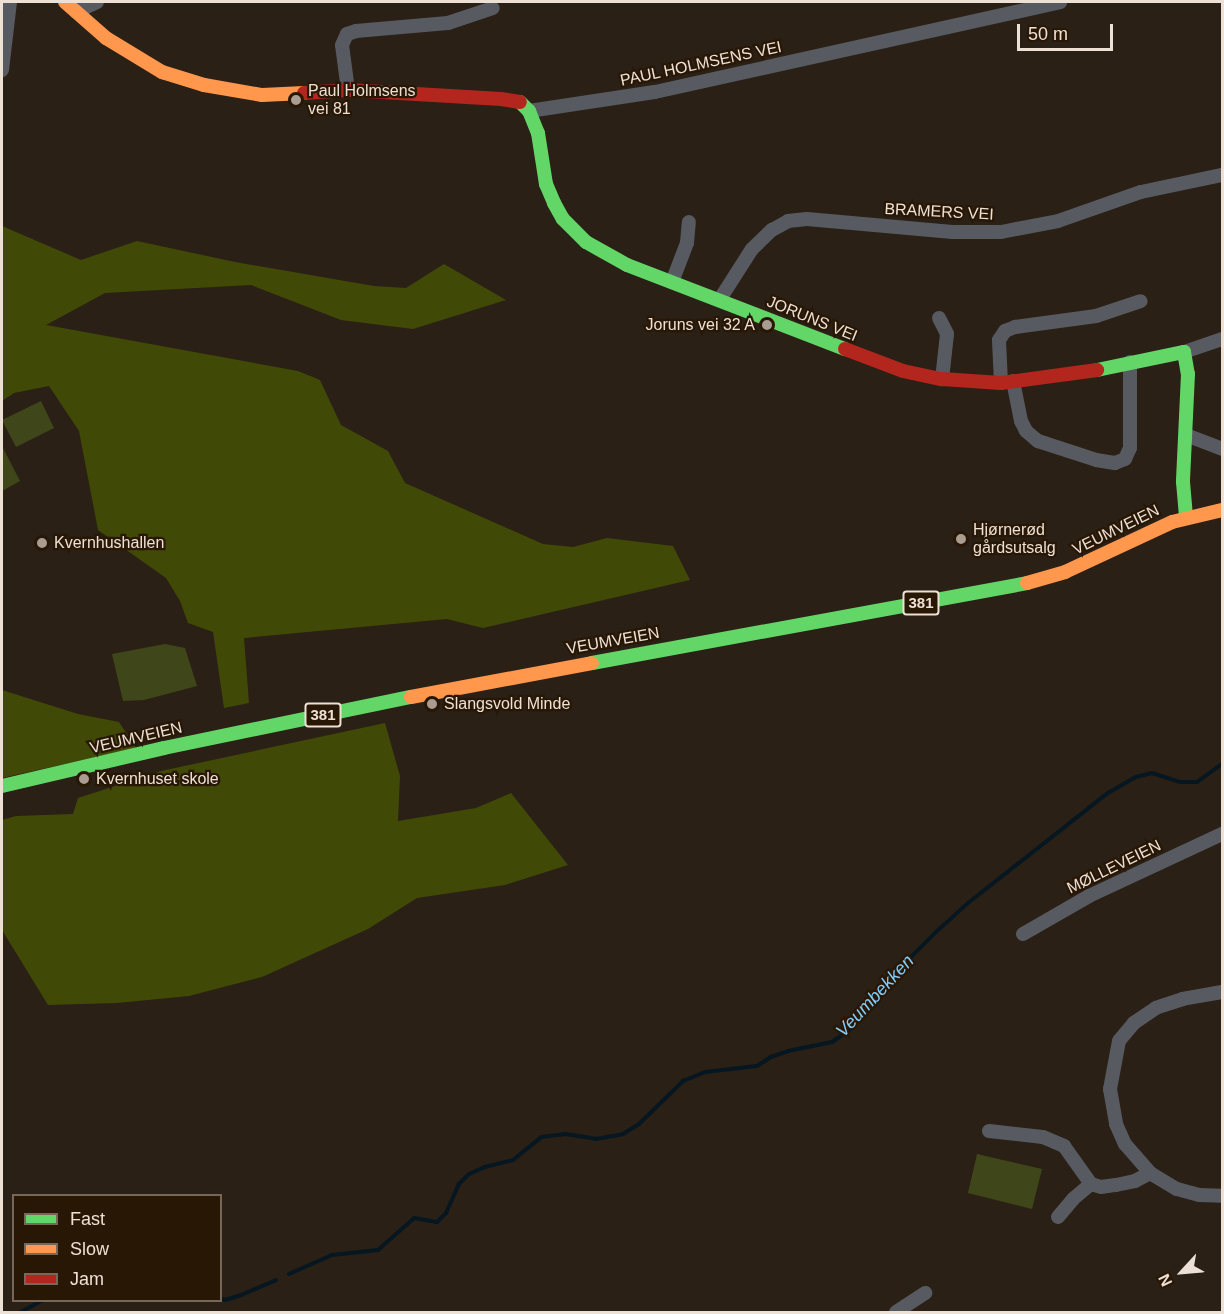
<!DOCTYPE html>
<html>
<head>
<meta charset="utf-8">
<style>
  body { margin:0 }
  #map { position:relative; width:1224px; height:1314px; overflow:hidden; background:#2a2015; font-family:Helvetica,sans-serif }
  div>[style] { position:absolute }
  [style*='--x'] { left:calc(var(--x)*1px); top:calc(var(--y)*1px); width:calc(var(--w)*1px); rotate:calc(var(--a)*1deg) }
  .green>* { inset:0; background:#3f471a }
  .forest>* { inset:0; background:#404a06 }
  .stream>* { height:4px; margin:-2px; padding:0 2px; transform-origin:2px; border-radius:2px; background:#061721 }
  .street>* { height:14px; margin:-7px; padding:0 7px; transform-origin:7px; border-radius:7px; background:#575a61 }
  .fast>* { height:14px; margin:-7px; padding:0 7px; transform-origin:7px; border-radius:7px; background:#63d668 }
  .slow>* { height:14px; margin:-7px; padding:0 7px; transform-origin:7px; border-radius:7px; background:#ff974d }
  .jam>* { height:14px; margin:-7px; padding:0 7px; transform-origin:7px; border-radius:7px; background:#b3261e }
  .dots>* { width:16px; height:16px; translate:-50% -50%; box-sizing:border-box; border:3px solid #281705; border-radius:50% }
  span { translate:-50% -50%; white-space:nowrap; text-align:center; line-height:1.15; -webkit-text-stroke:4.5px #281705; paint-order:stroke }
  .shield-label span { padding:2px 4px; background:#281705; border:2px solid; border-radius:4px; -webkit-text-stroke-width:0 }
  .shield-label { font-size:15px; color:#ede0d5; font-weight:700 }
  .street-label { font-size:16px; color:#ede0d5 }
  .poi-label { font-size:16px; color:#ede0d5 }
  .left { translate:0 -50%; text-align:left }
  .right { translate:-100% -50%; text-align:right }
  .water-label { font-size:18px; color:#82cdfc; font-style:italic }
  .frame { position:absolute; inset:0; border:3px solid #ede0d5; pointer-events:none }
  .legend { position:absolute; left:12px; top:1194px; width:210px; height:108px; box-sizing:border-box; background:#281705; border:2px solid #776758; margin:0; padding:8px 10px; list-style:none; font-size:18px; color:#ede0d5 }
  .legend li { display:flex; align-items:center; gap:12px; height:30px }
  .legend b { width:30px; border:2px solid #776758 }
  .north { position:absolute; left:1152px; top:1242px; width:60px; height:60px; -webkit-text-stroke:4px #281705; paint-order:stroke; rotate:244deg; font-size:16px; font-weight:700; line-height:24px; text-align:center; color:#ede0d5 }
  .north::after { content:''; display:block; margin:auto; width:21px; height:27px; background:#ede0d5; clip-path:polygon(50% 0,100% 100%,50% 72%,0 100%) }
  .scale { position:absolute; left:1017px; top:24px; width:96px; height:27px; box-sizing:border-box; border:3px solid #ede0d5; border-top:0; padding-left:8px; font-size:18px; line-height:21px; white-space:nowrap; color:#ede0d5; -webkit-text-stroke:4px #281705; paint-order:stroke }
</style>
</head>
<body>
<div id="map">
  <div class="green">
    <i style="clip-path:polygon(41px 401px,54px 428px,16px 447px,2px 420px)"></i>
    <i style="clip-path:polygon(2px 446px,20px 481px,2px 491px)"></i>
    <i style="clip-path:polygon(165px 644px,185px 648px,197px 686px,144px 700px,123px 701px,112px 654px)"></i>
    <i style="clip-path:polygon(977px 1154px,1042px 1169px,1032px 1209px,968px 1193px)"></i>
  </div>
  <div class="forest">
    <i style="clip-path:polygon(2px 226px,81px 260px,137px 241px,235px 262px,374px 286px,406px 288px,444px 264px,506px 300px,413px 329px,341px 320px,251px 285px,105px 293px,46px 325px,298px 371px,320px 380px,341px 425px,388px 451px,405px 483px,543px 544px,573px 547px,607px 538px,673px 546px,690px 580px,483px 628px,447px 619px,244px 638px,249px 703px,224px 708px,213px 632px,188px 623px,180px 601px,166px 578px,98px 530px,79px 431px,49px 386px,14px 393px,2px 401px)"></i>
    <i style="clip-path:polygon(2px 690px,78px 714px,119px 722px,136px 748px,2px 778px)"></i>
    <i style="clip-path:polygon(385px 723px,400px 776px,398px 821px,476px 808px,511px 793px,568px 865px,505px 885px,417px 898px,368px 929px,262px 977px,189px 996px,117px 1003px,48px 1005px,2px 930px,2px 820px,16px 816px,73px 814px,78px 798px,161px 771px)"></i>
  </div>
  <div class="stream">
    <i style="--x:289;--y:1274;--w:47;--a:-23.8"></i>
    <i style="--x:332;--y:1255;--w:46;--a:-6.2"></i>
    <i style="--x:378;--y:1250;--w:48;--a:-41.6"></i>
    <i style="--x:414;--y:1218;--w:23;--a:10"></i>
    <i style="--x:437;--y:1222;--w:13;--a:-45"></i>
    <i style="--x:446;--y:1213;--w:32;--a:-66"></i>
    <i style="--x:459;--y:1184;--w:14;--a:-45"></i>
    <i style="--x:469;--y:1174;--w:17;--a:-24"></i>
    <i style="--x:485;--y:1167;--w:29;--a:-14"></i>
    <i style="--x:513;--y:1160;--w:36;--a:-39"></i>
    <i style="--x:541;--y:1137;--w:25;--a:-7"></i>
    <i style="--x:566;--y:1134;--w:30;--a:9"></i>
    <i style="--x:596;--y:1139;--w:27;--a:-10"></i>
    <i style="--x:623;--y:1134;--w:19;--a:-32"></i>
    <i style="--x:639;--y:1124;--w:62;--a:-44.3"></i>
    <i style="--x:683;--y:1081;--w:24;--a:-22"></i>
    <i style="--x:705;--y:1072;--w:52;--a:-6.6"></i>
    <i style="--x:757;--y:1066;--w:17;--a:-33"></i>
    <i style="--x:771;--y:1057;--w:18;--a:-19"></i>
    <i style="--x:788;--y:1051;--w:45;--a:-11.6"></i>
    <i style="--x:832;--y:1042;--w:19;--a:-35"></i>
    <i style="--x:848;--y:1031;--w:48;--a:-54.3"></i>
    <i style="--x:876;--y:992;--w:85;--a:-45"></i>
    <i style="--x:936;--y:932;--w:43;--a:-42.2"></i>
    <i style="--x:968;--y:903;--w:178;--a:-38.2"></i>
    <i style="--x:1108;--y:793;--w:32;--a:-30"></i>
    <i style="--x:1136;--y:777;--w:16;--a:-14"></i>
    <i style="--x:1152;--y:773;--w:29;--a:18"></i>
    <i style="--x:1180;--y:782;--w:17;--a:0"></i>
    <i style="--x:1197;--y:782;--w:31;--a:-36"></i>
    <i style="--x:220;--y:1298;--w:5;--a:22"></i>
    <i style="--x:225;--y:1300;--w:17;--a:-17"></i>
    <i style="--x:241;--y:1295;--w:38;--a:-23"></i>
    <i style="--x:21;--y:1312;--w:25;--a:-29"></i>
  </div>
  <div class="street">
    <i style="--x:76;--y:12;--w:23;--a:-25"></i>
    <i style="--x:2;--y:70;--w:68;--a:-83.3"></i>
    <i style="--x:348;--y:90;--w:45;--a:-97.6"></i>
    <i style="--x:342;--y:45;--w:12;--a:-66"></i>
    <i style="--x:347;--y:34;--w:9;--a:-18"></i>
    <i style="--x:356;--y:31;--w:92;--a:-5"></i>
    <i style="--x:448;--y:23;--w:47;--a:-18.4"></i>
    <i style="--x:529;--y:111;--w:127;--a:-8.6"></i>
    <i style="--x:655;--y:92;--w:415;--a:-12.5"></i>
    <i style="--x:672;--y:282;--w:42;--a:-69"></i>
    <i style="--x:687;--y:243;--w:21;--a:-85"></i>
    <i style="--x:720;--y:299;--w:59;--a:-57.4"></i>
    <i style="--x:752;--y:249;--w:28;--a:-44"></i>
    <i style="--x:772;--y:230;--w:18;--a:-29"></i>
    <i style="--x:788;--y:221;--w:19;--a:-6"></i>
    <i style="--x:807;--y:219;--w:146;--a:5.1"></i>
    <i style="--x:952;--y:232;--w:49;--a:0"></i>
    <i style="--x:1001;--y:232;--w:58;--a:-10.9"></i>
    <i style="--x:1058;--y:221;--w:88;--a:-19.3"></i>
    <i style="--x:1141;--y:192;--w:83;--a:-11.9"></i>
    <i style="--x:939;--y:318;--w:18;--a:63"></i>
    <i style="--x:947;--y:334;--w:45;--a:96.3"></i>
    <i style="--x:1184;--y:352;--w:40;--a:-18.9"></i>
    <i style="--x:1013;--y:381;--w:41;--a:78.7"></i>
    <i style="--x:1021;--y:421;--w:11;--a:63"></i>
    <i style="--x:1026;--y:431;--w:16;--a:40"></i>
    <i style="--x:1038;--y:441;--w:61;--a:18.1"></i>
    <i style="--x:1096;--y:460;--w:19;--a:9"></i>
    <i style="--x:1115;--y:463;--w:11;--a:-22"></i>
    <i style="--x:1125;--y:459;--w:12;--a:-66"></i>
    <i style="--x:1130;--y:448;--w:86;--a:-90"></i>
    <i style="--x:1001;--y:383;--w:43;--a:-92.7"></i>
    <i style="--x:999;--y:340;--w:11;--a:-56"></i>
    <i style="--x:1005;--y:331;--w:11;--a:-22"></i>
    <i style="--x:1015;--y:327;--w:82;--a:-7.7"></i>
    <i style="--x:1096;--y:316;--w:47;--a:-18.4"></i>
    <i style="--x:1186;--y:435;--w:39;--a:21"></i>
    <i style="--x:1023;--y:934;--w:76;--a:-29.9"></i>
    <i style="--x:1089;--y:896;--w:147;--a:-25"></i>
    <i style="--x:1222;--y:992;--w:40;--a:170"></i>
    <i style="--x:1183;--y:999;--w:28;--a:162"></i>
    <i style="--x:1156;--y:1008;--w:27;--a:146"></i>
    <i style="--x:1134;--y:1023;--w:23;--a:130"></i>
    <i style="--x:1119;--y:1041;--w:49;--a:100.6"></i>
    <i style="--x:1110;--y:1089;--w:36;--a:80"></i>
    <i style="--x:1116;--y:1124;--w:22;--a:66"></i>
    <i style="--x:1125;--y:1144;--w:38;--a:49"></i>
    <i style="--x:1150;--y:1173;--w:31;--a:31"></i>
    <i style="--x:1177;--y:1189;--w:23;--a:15"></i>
    <i style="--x:1199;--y:1195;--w:23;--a:2"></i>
    <i style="--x:989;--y:1131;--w:54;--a:6.3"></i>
    <i style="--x:1043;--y:1137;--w:23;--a:23"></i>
    <i style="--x:1064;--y:1146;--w:47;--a:54.6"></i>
    <i style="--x:1058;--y:1217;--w:23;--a:-50"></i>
    <i style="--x:1073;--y:1199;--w:23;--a:-40"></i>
    <i style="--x:1091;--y:1184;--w:10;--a:17"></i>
    <i style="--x:1101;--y:1187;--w:15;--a:-8"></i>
    <i style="--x:1116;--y:1185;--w:19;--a:-12"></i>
    <i style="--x:1135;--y:1181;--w:17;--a:-28"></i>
    <i style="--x:896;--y:1312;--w:35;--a:-33"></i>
  </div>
  <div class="fast">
    <i style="--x:520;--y:102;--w:13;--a:45"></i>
    <i style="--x:529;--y:111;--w:24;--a:68"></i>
    <i style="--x:538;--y:133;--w:52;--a:81.1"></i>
    <i style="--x:546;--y:184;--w:21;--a:67"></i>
    <i style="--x:554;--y:203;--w:18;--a:61"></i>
    <i style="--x:563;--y:219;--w:33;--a:45"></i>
    <i style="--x:586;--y:242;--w:47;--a:29.3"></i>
    <i style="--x:627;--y:265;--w:234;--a:21.1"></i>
    <i style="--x:1097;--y:370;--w:89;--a:-11.7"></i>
    <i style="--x:1184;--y:352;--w:22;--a:80"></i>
    <i style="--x:1188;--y:374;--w:108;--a:92.7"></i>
    <i style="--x:1183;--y:482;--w:35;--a:85"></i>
    <i style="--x:592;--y:663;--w:442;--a:-10.4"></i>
    <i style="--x:2;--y:786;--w:166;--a:-13.2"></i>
    <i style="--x:164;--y:748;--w:252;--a:-11.7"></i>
  </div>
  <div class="slow">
    <i style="--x:65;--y:2;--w:55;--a:41.3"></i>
    <i style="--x:106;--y:38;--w:66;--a:31.3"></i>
    <i style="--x:162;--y:72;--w:44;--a:17.2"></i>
    <i style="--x:204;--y:85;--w:59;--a:9.8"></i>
    <i style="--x:262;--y:95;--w:42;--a:-2.7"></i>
    <i style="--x:1027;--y:583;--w:40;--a:-16"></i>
    <i style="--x:1065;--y:572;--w:118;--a:-25"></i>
    <i style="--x:1172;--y:522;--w:51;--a:-13.5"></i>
    <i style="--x:411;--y:697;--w:184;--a:-10.6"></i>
  </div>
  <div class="jam">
    <i style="--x:304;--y:93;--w:44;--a:-3.9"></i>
    <i style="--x:348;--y:90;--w:153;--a:3.4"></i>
    <i style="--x:501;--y:99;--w:19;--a:9"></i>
    <i style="--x:845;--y:349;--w:62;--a:20.8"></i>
    <i style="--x:903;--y:371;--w:40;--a:12"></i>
    <i style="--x:942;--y:379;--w:59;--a:3.9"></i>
    <i style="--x:1001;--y:383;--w:97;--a:-7.7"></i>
  </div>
  <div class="dots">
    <i style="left:296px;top:100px;background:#a99d92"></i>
    <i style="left:767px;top:325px;background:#a99d92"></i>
    <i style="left:961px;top:539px;background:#a99d92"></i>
    <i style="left:42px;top:543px;background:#a99d92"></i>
    <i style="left:432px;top:704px;background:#a99d92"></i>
    <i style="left:84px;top:779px;background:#a99d92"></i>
  </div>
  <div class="shield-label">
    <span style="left:921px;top:603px">381</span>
    <span style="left:323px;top:715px">381</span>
  </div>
  <div class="street-label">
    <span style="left:701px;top:64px;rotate:-12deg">PAUL HOLMSENS VEI</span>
    <span style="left:939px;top:212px;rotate:3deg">BRAMERS VEI</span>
    <span style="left:812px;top:319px;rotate:22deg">JORUNS VEI</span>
    <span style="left:1116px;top:530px;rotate:-26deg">VEUMVEIEN</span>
    <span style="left:613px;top:641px;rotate:-10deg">VEUMVEIEN</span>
    <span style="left:136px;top:738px;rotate:-13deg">VEUMVEIEN</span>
    <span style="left:1114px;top:867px;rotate:-26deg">MØLLEVEIEN</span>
  </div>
  <div class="poi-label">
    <span class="left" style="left:308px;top:100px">Paul Holmsens<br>vei 81</span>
    <span class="right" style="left:755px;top:325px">Joruns vei 32 A</span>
    <span class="left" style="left:973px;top:539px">Hjørnerød<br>gårdsutsalg</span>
    <span class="left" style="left:54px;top:543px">Kvernhushallen</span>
    <span class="left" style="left:444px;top:704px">Slangsvold Minde</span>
    <span class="left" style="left:96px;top:779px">Kvernhuset skole</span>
  </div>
  <div class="water-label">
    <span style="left:875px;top:996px;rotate:-47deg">Veumbekken</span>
  </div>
  <div class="frame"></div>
  <ul class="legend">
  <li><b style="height:8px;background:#63d668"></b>Fast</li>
  <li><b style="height:8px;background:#ff974d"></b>Slow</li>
  <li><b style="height:8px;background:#b3261e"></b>Jam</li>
  </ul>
  <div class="north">N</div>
  <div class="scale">50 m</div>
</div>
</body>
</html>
